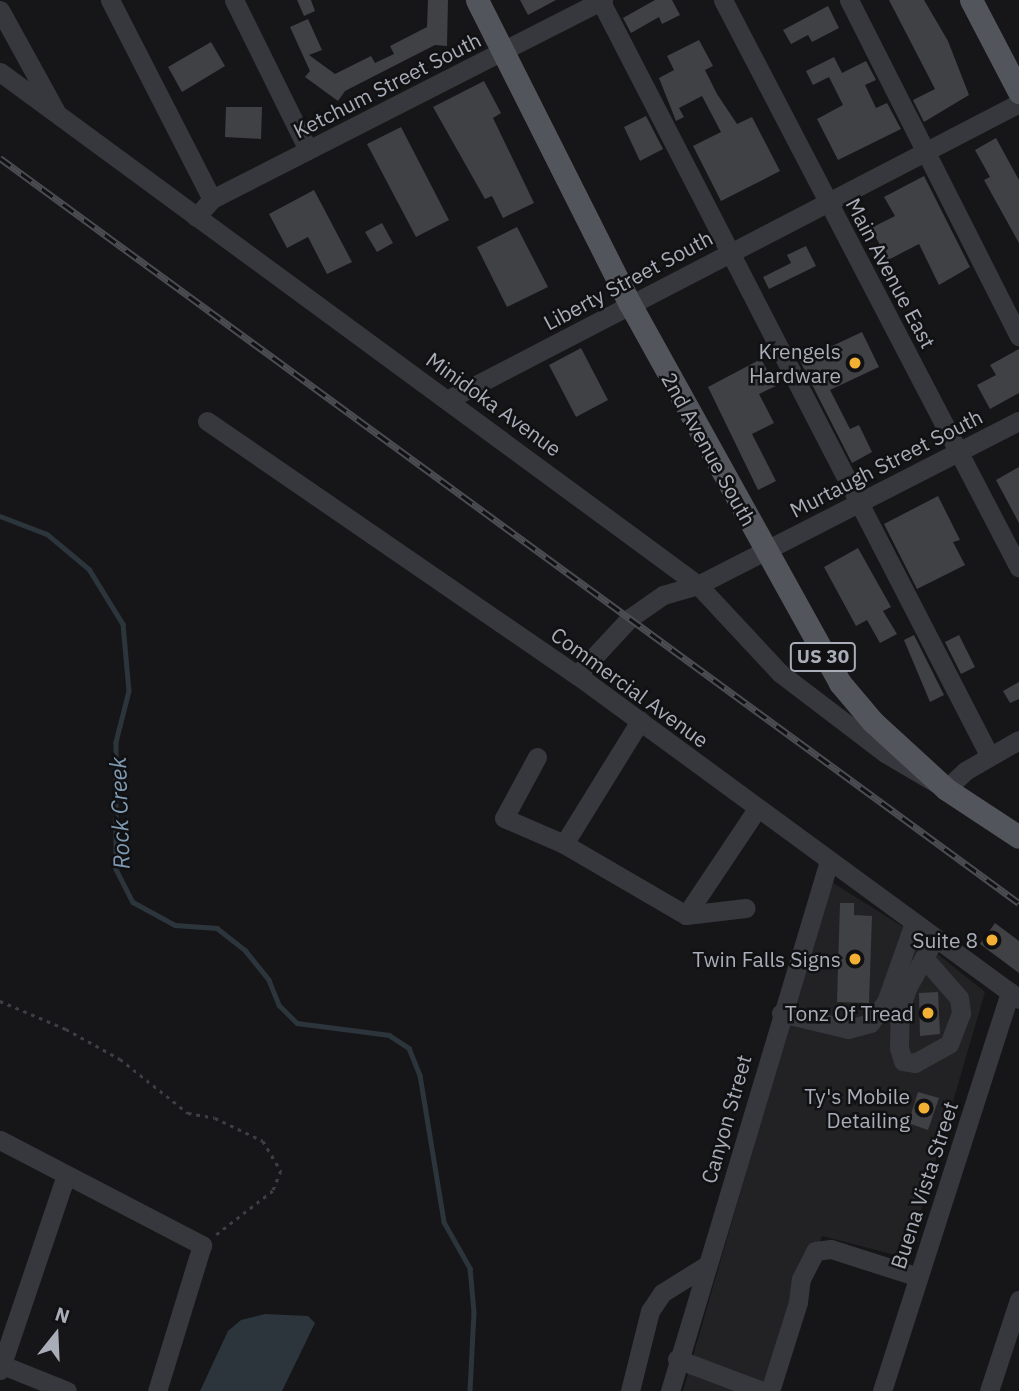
<!DOCTYPE html>
<html>
<head>
<meta charset="utf-8">
<style>
  body { margin:0 }
  #map { position:relative; width:1019px; height:1391px; overflow:hidden; background:#161618; font-family:"IBM Plex Sans",sans-serif }
  div>[style] { position:absolute }
  [style*='--x'] { left:calc(var(--x)*1px); top:calc(var(--y)*1px); width:calc(var(--w)*1px); rotate:calc(var(--a)*1deg) }
  .built>* { inset:0; background:#222225 }
  .water>* { inset:0; background:#2c353c }
  .stream>* { height:4.5px; margin:-2.25px; padding:0 2.25px; transform-origin:2.25px; border-radius:2.25px; background:#2c353c }
  .building>* { inset:0; background:#404145 }
  .path>* { height:2.5px; margin-top:-1.25px; transform-origin:0; background:repeating-linear-gradient(90deg,#3d3f44 0 3.5px,transparent 0 8.5px) }
  .minor>* { height:19px; margin:-9.5px; padding:0 9.5px; transform-origin:9.5px; border-radius:9.5px; background:#37383d }
  .major>* { height:23px; margin:-11.5px; padding:0 11.5px; transform-origin:11.5px; border-radius:11.5px; background:#53555c }
  .rail>* { height:7px; margin-top:-3.5px; transform-origin:0; background:repeating-linear-gradient(90deg,#111113 0 13px,#4a4c52 0 26px); box-sizing:border-box; border-block:2px solid #4a4c52 }
  .dots>* { width:19px; height:19px; translate:-50% -50%; box-sizing:border-box; border:4px solid #111113; border-radius:50% }
  span { translate:-50% -50%; white-space:nowrap; text-align:center; line-height:1.15; -webkit-text-stroke:5px #111113; paint-order:stroke }
  .shield-label span { padding:2px 5px; background:#111113; border:2px solid; border-radius:5px; -webkit-text-stroke-width:0 }
  .shield-label { font-size:19px; color:#a8adb8; font-weight:700 }
  .street-label { font-size:21px; color:#a8adb8 }
  .poi-label { font-size:21px; color:#a8adb8 }
  .right { translate:-100% -50%; text-align:right }
  .water-label { font-size:23px; color:#7f9bb3; font-style:italic }
  .north { position:absolute; left:21px; top:1300px; width:70px; height:70px; -webkit-text-stroke:5px #111113; paint-order:stroke; rotate:18deg; font-size:19px; font-weight:700; line-height:28px; text-align:center; color:#a8adb8 }
  .north::after { content:''; display:block; margin:auto; width:24px; height:32px; background:#a8adb8; clip-path:polygon(50% 0,100% 100%,50% 72%,0 100%) }
</style>
</head>
<body>
<div id="map">
  <div class="built">
    <i style="clip-path:polygon(830px 881px,905px 928px,985px 992px,907px 1258px,822px 1236px,765px 1391px,683px 1391px)"></i>
  </div>
  <div class="water">
    <i style="clip-path:polygon(265px 1314px,308px 1316px,315px 1323px,282px 1391px,200px 1391px,228px 1331px,241px 1320px)"></i>
  </div>
  <div class="stream">
    <i style="--x:0;--y:516;--w:50;--a:21"></i>
    <i style="--x:47;--y:534;--w:55;--a:39.8"></i>
    <i style="--x:89;--y:569;--w:65;--a:58.3"></i>
    <i style="--x:123;--y:624;--w:67;--a:84.9"></i>
    <i style="--x:129;--y:691;--w:53;--a:104.3"></i>
    <i style="--x:116;--y:742;--w:127;--a:90"></i>
    <i style="--x:116;--y:869;--w:37;--a:63"></i>
    <i style="--x:133;--y:902;--w:48;--a:28.7"></i>
    <i style="--x:175;--y:925;--w:42;--a:4.1"></i>
    <i style="--x:217;--y:928;--w:36;--a:38"></i>
    <i style="--x:245;--y:950;--w:38;--a:51"></i>
    <i style="--x:269;--y:980;--w:27;--a:68"></i>
    <i style="--x:279;--y:1005;--w:25;--a:45"></i>
    <i style="--x:297;--y:1023;--w:93;--a:7.4"></i>
    <i style="--x:389;--y:1035;--w:24;--a:33"></i>
    <i style="--x:409;--y:1048;--w:29;--a:68"></i>
    <i style="--x:420;--y:1075;--w:149;--a:80.7"></i>
    <i style="--x:444;--y:1222;--w:53;--a:60.5"></i>
    <i style="--x:470;--y:1268;--w:44;--a:84.8"></i>
    <i style="--x:474;--y:1312;--w:79;--a:92.9"></i>
  </div>
  <div class="building">
    <i style="clip-path:polygon(297px 0,311px 0,315px 11px,304px 16px)"></i>
    <i style="clip-path:polygon(428px 0,448px 0,447px 46px,435px 45px,386px 70px,345px 91px,338px 101px,305px 77px,310px 71px,290px 27px,308px 19px,322px 50px,309px 55px,335px 74px,371px 56px,375px 63px,394px 54px,390px 46px,427px 27px)"></i>
    <i style="clip-path:polygon(520px 0,556px 0,528px 15px)"></i>
    <i style="clip-path:polygon(655px 0,672px 0,680px 15px,662px 24px,659px 17px,631px 33px,623px 18px)"></i>
    <i style="clip-path:polygon(889px 0,924px 0,948px 41px,969px 95px,924px 122px,913px 100px,935px 89px)"></i>
    <i style="clip-path:polygon(828px 6px,839px 28px,812px 42px,808px 35px,791px 44px,783px 30px)"></i>
    <i style="clip-path:polygon(699px 40px,713px 66px,705px 70px,717px 94px,737px 124px,752px 117px,780px 171px,721px 201px,693px 146px,721px 132px,702px 96px,679px 108px,684px 117px,676px 121px,659px 78px,674px 70px,667px 56px)"></i>
    <i style="clip-path:polygon(211px 42px,225px 66px,182px 92px,168px 67px)"></i>
    <i style="clip-path:polygon(834px 57px,842px 73px,866px 61px,876px 80px,865px 85px,876px 108px,887px 103px,901px 129px,838px 160px,817px 119px,843px 105px,829px 77px,813px 85px,806px 71px)"></i>
    <i style="clip-path:polygon(484px 81px,501px 113px,493px 118px,534px 203px,503px 218px,492px 196px,485px 199px,433px 107px)"></i>
    <i style="clip-path:polygon(226px 107px,262px 107px,261px 139px,225px 137px)"></i>
    <i style="clip-path:polygon(646px 116px,663px 149px,640px 161px,624px 127px)"></i>
    <i style="clip-path:polygon(401px 127px,449px 220px,416px 237px,367px 144px)"></i>
    <i style="clip-path:polygon(996px 138px,1019px 180px,1019px 243px,984px 180px,990px 177px,975px 150px)"></i>
    <i style="clip-path:polygon(924px 176px,970px 267px,939px 285px,919px 244px,888px 260px,871px 228px,895px 216px,884px 197px)"></i>
    <i style="clip-path:polygon(314px 190px,352px 262px,327px 274px,308px 237px,287px 248px,269px 214px)"></i>
    <i style="clip-path:polygon(382px 223px,393px 243px,377px 252px,365px 232px)"></i>
    <i style="clip-path:polygon(517px 227px,548px 287px,507px 307px,477px 247px)"></i>
    <i style="clip-path:polygon(806px 246px,816px 266px,769px 289px,763px 277px,791px 263px,787px 255px)"></i>
    <i style="clip-path:polygon(862px 332px,879px 367px,830px 390px,850px 429px,859px 425px,872px 452px,852px 463px,800px 361px)"></i>
    <i style="clip-path:polygon(581px 348px,608px 400px,576px 417px,549px 365px)"></i>
    <i style="clip-path:polygon(1019px 349px,1019px 393px,990px 409px,977px 385px,996px 375px,990px 365px)"></i>
    <i style="clip-path:polygon(761px 359px,776px 386px,759px 394px,774px 423px,752px 434px,776px 481px,758px 490px,708px 387px)"></i>
    <i style="clip-path:polygon(1019px 467px,1019px 523px,996px 480px)"></i>
    <i style="clip-path:polygon(938px 496px,960px 540px,953px 542px,965px 565px,917px 589px,884px 524px)"></i>
    <i style="clip-path:polygon(858px 548px,891px 607px,883px 611px,897px 634px,880px 643px,867px 620px,856px 626px,824px 567px)"></i>
    <i style="clip-path:polygon(914px 635px,944px 695px,930px 702px,904px 640px)"></i>
    <i style="clip-path:polygon(959px 635px,975px 667px,961px 674px,945px 642px)"></i>
    <i style="clip-path:polygon(1019px 682px,1019px 699px,1010px 703px,1003px 691px)"></i>
    <i style="clip-path:polygon(840px 903px,854px 903px,854px 915px,872px 916px,869px 1003px,837px 1002px)"></i>
    <i style="clip-path:polygon(995px 923px,1019px 941px,1019px 973px,980px 944px)"></i>
    <i style="clip-path:polygon(938px 992px,940px 1034px,920px 1036px,919px 993px)"></i>
    <i style="clip-path:polygon(918px 1092px,939px 1098px,928px 1130px,908px 1123px)"></i>
  </div>
  <div class="path">
    <i style="--x:0;--y:1001;--w:72;--a:23"></i>
    <i style="--x:66;--y:1029;--w:62;--a:29.1"></i>
    <i style="--x:120;--y:1059;--w:87;--a:38.5"></i>
    <i style="--x:188;--y:1113;--w:27;--a:10"></i>
    <i style="--x:215;--y:1118;--w:53;--a:25.6"></i>
    <i style="--x:263;--y:1141;--w:35;--a:59"></i>
    <i style="--x:281;--y:1171;--w:22;--a:112"></i>
    <i style="--x:273;--y:1191;--w:72;--a:142.3"></i>
  </div>
  <div class="minor">
    <i style="--x:110;--y:0;--w:224;--a:62.9"></i>
    <i style="--x:234;--y:0;--w:167;--a:63.7"></i>
    <i style="--x:600;--y:0;--w:849;--a:62.74"></i>
    <i style="--x:723;--y:0;--w:640;--a:62.47"></i>
    <i style="--x:849;--y:0;--w:377;--a:63.2"></i>
    <i style="--x:0;--y:10;--w:114;--a:61.2"></i>
    <i style="--x:0;--y:72;--w:866;--a:36.31"></i>
    <i style="--x:698;--y:585;--w:120;--a:47"></i>
    <i style="--x:780;--y:673;--w:132;--a:37.3"></i>
    <i style="--x:885;--y:753;--w:71;--a:30.5"></i>
    <i style="--x:946;--y:789;--w:26;--a:-43"></i>
    <i style="--x:965;--y:771;--w:62;--a:-29.9"></i>
    <i style="--x:196;--y:217;--w:24;--a:-48"></i>
    <i style="--x:212;--y:199;--w:439;--a:-27"></i>
    <i style="--x:449;--y:399;--w:642;--a:-27.44"></i>
    <i style="--x:207;--y:421;--w:449;--a:34.5"></i>
    <i style="--x:577;--y:675;--w:548;--a:36.24"></i>
    <i style="--x:577;--y:675;--w:78;--a:-47.1"></i>
    <i style="--x:630;--y:618;--w:40;--a:-34.9"></i>
    <i style="--x:663;--y:595;--w:36;--a:-16"></i>
    <i style="--x:698;--y:585;--w:360;--a:-27.1"></i>
    <i style="--x:537;--y:757;--w:69;--a:118.4"></i>
    <i style="--x:504;--y:818;--w:65;--a:23.4"></i>
    <i style="--x:564;--y:844;--w:145;--a:-58.3"></i>
    <i style="--x:564;--y:844;--w:141;--a:30.2"></i>
    <i style="--x:686;--y:915;--w:128;--a:-56.2"></i>
    <i style="--x:686;--y:915;--w:60;--a:-6.7"></i>
    <i style="--x:924;--y:958;--w:53;--a:48.8"></i>
    <i style="--x:959;--y:998;--w:15;--a:82"></i>
    <i style="--x:961;--y:1013;--w:33;--a:111"></i>
    <i style="--x:949;--y:1044;--w:39;--a:151"></i>
    <i style="--x:915;--y:1063;--w:12;--a:-171"></i>
    <i style="--x:903;--y:1061;--w:14;--a:-107"></i>
    <i style="--x:899;--y:1048;--w:39;--a:-89"></i>
    <i style="--x:900;--y:1009;--w:24;--a:-71"></i>
    <i style="--x:908;--y:986;--w:55;--a:-60.6"></i>
    <i style="--x:781;--y:1013;--w:69;--a:13.4"></i>
    <i style="--x:848;--y:1029;--w:23;--a:-15"></i>
    <i style="--x:870;--y:1023;--w:26;--a:-53"></i>
    <i style="--x:886;--y:1002;--w:84;--a:-70.5"></i>
    <i style="--x:0;--y:1140;--w:228;--a:27.5"></i>
    <i style="--x:202;--y:1245;--w:153;--a:107.1"></i>
    <i style="--x:677;--y:1359;--w:91;--a:20.6"></i>
    <i style="--x:0;--y:1364;--w:72;--a:21.9"></i>
    <i style="--x:0;--y:1370;--w:206;--a:-71.3"></i>
    <i style="--x:630;--y:1391;--w:82;--a:-76"></i>
    <i style="--x:650;--y:1311;--w:22;--a:-56"></i>
    <i style="--x:662;--y:1293;--w:53;--a:-31.9"></i>
    <i style="--x:670;--y:1391;--w:553;--a:-73.3"></i>
    <i style="--x:770;--y:1391;--w:93;--a:-72.5"></i>
    <i style="--x:798;--y:1302;--w:23;--a:-83"></i>
    <i style="--x:801;--y:1279;--w:31;--a:-63"></i>
    <i style="--x:815;--y:1251;--w:16;--a:-7"></i>
    <i style="--x:831;--y:1249;--w:91;--a:17.8"></i>
    <i style="--x:882;--y:1391;--w:419;--a:-72.2"></i>
    <i style="--x:989;--y:1391;--w:96;--a:-71.8"></i>
  </div>
  <div class="major">
    <i style="--x:477;--y:0;--w:340;--a:63.3"></i>
    <i style="--x:630;--y:304;--w:433;--a:61"></i>
    <i style="--x:840;--y:683;--w:51;--a:49.8"></i>
    <i style="--x:873;--y:722;--w:99;--a:42.5"></i>
    <i style="--x:946;--y:789;--w:87;--a:33.3"></i>
    <i style="--x:971;--y:0;--w:104;--a:62.4"></i>
  </div>
  <div class="rail">
    <i style="--x:0;--y:158;--w:1262;--a:36.17"></i>
  </div>
  <div class="dots">
    <i style="left:855px;top:363px;background:#f2b134"></i>
    <i style="left:992px;top:940px;background:#f2b134"></i>
    <i style="left:855px;top:959px;background:#f2b134"></i>
    <i style="left:928px;top:1013px;background:#f2b134"></i>
    <i style="left:924px;top:1108px;background:#f2b134"></i>
  </div>
  <div class="shield-label">
    <span style="left:823px;top:657px">US 30</span>
  </div>
  <div class="street-label">
    <span style="left:387px;top:85px;rotate:-27deg">Ketchum Street South</span>
    <span style="left:891px;top:273px;rotate:62deg">Main Avenue East</span>
    <span style="left:628px;top:280px;rotate:-28deg">Liberty Street South</span>
    <span style="left:494px;top:404px;rotate:36deg">Minidoka Avenue</span>
    <span style="left:709px;top:449px;rotate:61deg">2nd Avenue South</span>
    <span style="left:886px;top:463px;rotate:-27deg">Murtaugh Street South</span>
    <span style="left:630px;top:687px;rotate:36deg">Commercial Avenue</span>
    <span style="left:726px;top:1119px;rotate:-74deg">Canyon Street</span>
    <span style="left:924px;top:1185px;rotate:-72deg">Buena Vista Street</span>
  </div>
  <div class="poi-label">
    <span class="right" style="left:841px;top:363px">Krengels<br>Hardware</span>
    <span class="right" style="left:978px;top:940px">Suite 8</span>
    <span class="right" style="left:841px;top:959px">Twin Falls Signs</span>
    <span class="right" style="left:914px;top:1013px">Tonz Of Tread</span>
    <span class="right" style="left:910px;top:1108px">Ty's Mobile<br>Detailing</span>
  </div>
  <div class="water-label">
    <span style="left:119px;top:813px;rotate:-92deg">Rock Creek</span>
  </div>
  <div class="north">N</div>
</div>
</body>
</html>
